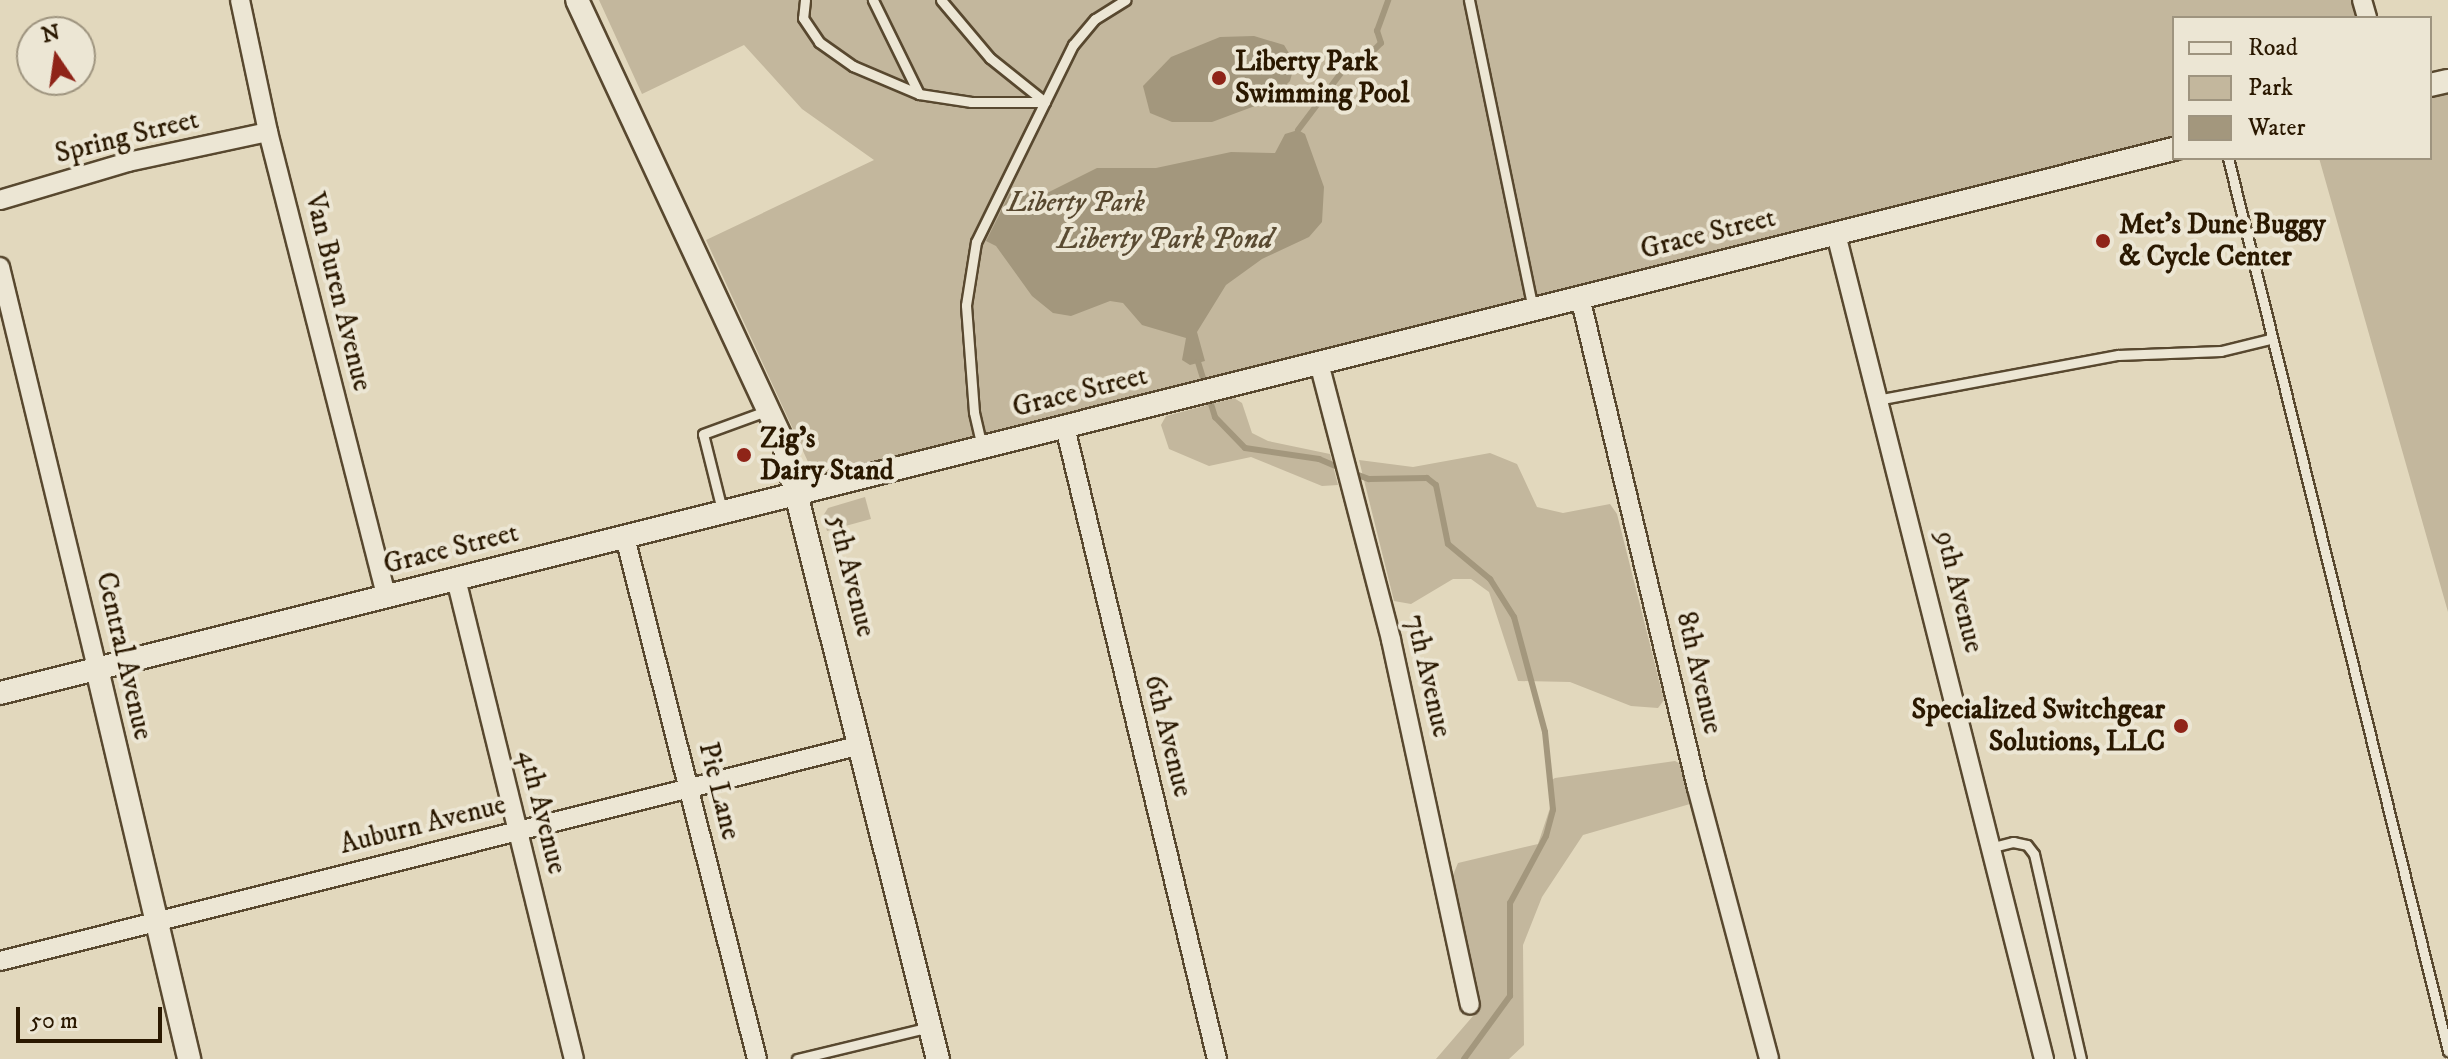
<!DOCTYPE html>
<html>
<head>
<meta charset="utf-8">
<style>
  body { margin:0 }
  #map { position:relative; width:2448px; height:1059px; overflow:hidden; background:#e2d8bd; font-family:"IM FELL DW Pica",serif }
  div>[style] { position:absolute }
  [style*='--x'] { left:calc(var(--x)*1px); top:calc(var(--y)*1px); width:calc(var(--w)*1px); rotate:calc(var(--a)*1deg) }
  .green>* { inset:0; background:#c3b79d }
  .water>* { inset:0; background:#a3977d }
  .stream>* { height:6px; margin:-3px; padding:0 3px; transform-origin:3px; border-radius:3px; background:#a3977d }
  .roads { filter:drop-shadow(2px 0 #58482f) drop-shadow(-2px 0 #58482f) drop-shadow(0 2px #58482f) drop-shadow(0 -2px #58482f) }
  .service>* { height:9px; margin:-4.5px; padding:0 4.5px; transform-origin:4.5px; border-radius:4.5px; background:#ece6d4 }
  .minor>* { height:18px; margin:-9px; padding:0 9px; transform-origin:9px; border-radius:9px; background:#ece6d4 }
  .tertiary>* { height:22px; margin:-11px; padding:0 11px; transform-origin:11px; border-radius:11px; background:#ece6d4 }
  .dots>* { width:22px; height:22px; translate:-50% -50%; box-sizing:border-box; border:4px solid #ece6d4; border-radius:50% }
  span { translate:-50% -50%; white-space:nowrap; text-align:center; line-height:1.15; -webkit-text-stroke:8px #ece6d4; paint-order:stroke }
  .poi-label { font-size:28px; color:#2a1800; font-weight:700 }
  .left { translate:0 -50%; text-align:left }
  .right { translate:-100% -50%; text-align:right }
  .street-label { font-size:28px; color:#2a1800 }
  .park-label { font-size:28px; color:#58482f; font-style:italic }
  .water-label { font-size:30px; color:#5a4b32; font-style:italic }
  .legend { position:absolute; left:2172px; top:16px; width:260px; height:144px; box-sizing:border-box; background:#ece6d4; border:2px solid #9e947f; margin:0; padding:10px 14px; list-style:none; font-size:24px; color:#2a1800 }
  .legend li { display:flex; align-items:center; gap:16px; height:40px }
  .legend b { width:40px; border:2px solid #9e947f }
  .north { position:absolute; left:16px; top:16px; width:80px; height:80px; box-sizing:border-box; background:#ece6d4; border:2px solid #9e947f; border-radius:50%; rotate:347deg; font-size:22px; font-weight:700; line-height:32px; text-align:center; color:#2a1800 }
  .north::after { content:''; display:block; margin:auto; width:28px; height:36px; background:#8f2418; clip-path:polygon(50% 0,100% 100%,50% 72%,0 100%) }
  .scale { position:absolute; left:16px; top:1007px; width:146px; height:36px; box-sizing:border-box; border:4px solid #2a1800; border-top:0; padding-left:10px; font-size:24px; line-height:28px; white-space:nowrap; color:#2a1800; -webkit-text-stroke:6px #ece6d4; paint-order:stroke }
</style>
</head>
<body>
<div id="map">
  <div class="green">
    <i style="clip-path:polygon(599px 0,2351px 0,2355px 18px,2174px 18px,2174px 138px,815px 477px,706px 240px,874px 160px,802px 109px,744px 45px,642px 94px)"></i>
    <i style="clip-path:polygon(2448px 91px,2448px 612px,2319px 158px,2430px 158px,2430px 96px)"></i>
    <i style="clip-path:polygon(1234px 398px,1242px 403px,1252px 433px,1268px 441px,1330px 454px,1338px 485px,1322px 486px,1251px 457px,1209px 466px,1169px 449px,1161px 425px,1166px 416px)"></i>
    <i style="clip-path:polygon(1490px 453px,1517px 464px,1537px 507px,1563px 513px,1610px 504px,1617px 514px,1664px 700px,1658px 708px,1631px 706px,1570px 682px,1518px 681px,1489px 592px,1471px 579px,1453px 579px,1411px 604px,1394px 601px,1359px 460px,1413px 467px)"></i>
    <i style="clip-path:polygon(865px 497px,871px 519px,827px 531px,823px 516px,828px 508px)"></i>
    <i style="clip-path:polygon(1675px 761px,1681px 764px,1690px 804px,1583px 835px,1542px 897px,1523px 945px,1524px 1045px,1509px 1059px,1436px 1059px,1479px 1009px,1453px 875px,1458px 863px,1538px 844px,1551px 805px,1550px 781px,1555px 778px)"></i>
  </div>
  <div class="water">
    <i style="clip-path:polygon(1254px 36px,1284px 45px,1295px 63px,1290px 81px,1271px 100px,1212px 122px,1172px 122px,1150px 113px,1143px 86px,1171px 57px,1220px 37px)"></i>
    <i style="clip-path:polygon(1298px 130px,1305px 134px,1324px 187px,1322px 222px,1309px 237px,1262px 259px,1226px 285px,1197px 332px,1205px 361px,1190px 365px,1182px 360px,1186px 338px,1142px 325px,1123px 303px,1110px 301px,1071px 316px,1053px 313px,1032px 296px,996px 246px,986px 241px,1012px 189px,1041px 196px,1097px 168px,1156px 168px,1231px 152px,1275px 153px,1285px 134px)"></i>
  </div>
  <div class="stream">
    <i style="--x:1298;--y:130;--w:91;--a:-53"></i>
    <i style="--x:1353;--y:57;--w:18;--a:-13"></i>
    <i style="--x:1371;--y:53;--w:14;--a:-45"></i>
    <i style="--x:1381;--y:43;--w:13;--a:-108"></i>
    <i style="--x:1377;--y:31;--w:33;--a:-70"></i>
    <i style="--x:1198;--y:362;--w:58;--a:72.8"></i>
    <i style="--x:1215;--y:417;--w:43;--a:45.9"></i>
    <i style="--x:1245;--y:448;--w:75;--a:8.5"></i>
    <i style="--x:1319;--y:459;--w:26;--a:23"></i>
    <i style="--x:1353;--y:473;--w:17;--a:21"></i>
    <i style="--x:1369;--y:479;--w:58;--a:-1"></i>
    <i style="--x:1427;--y:478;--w:11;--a:38"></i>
    <i style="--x:1436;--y:485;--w:60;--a:78.5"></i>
    <i style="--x:1448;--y:544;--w:55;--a:39.8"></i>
    <i style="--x:1490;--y:579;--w:45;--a:57.7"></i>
    <i style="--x:1514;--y:617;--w:119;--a:74.9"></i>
    <i style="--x:1545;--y:732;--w:78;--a:84.1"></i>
    <i style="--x:1553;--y:810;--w:27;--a:105"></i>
    <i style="--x:1546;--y:836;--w:76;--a:118.2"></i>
    <i style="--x:1510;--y:903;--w:93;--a:90"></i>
    <i style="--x:1510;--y:996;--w:78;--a:126.1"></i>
  </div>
  <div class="roads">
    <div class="service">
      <i style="--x:805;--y:0;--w:18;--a:96"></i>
      <i style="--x:803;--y:18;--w:29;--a:56"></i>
      <i style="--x:819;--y:42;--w:42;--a:35.2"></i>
      <i style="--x:853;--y:66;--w:72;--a:23"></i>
      <i style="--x:919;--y:94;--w:105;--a:-116.1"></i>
      <i style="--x:941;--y:0;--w:76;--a:49.8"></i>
      <i style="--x:990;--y:58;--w:70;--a:38.7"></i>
      <i style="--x:1469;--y:0;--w:316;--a:78.3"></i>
      <i style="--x:919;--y:94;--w:53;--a:8.7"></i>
      <i style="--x:971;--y:102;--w:74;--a:0"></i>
      <i style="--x:2228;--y:158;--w:920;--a:76.16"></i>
      <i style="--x:1882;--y:399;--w:240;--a:-10.6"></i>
      <i style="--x:2118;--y:355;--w:103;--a:-2.2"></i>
      <i style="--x:2221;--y:351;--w:50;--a:-13.8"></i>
      <i style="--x:982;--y:447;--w:36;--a:-103"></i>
      <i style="--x:974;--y:412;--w:107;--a:-94.3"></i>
      <i style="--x:966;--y:305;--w:64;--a:-81"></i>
      <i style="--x:976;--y:242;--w:220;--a:-63.8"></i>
      <i style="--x:1073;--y:45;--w:34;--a:-50"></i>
      <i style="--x:1095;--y:19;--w:36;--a:-32"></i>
      <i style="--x:722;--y:510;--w:78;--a:-104"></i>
      <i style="--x:703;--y:434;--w:70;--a:-20"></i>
      <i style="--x:1993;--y:847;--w:21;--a:-14"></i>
      <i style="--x:2013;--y:842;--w:14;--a:12"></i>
      <i style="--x:2027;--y:845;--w:11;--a:52"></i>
      <i style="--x:2034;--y:854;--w:210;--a:77.1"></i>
      <i style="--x:797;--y:1059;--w:137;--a:-13.5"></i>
    </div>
    <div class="minor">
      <i style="--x:240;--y:0;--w:135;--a:78"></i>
      <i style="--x:268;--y:132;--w:479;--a:75.7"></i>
      <i style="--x:2362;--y:0;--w:19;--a:74"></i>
      <i style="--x:0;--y:200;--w:134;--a:-16.5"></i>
      <i style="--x:128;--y:162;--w:143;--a:-12.1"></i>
      <i style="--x:1836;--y:234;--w:851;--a:75.85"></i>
      <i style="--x:0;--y:267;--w:414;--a:76.4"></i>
      <i style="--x:1580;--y:297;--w:505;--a:76.6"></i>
      <i style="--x:1697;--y:788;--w:280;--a:75.1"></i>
      <i style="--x:1319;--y:363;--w:286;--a:75.4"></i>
      <i style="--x:1391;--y:640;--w:373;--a:77.8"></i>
      <i style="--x:1065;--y:427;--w:650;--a:76.48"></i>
      <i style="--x:625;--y:537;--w:538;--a:75.81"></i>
      <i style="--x:456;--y:579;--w:494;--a:76.2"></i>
      <i style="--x:0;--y:961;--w:888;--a:-14.08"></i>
    </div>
    <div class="tertiary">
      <i style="--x:577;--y:0;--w:488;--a:65"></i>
      <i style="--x:783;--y:442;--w:636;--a:75.9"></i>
      <i style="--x:2430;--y:85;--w:18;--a:-13"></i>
      <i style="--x:97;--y:669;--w:401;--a:76.7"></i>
      <i style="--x:0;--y:693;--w:2241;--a:-14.05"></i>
    </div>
  </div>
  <div class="dots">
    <i style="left:1219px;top:78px;background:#8f2418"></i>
    <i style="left:2103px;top:241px;background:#8f2418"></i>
    <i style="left:744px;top:455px;background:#8f2418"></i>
    <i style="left:2181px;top:726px;background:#8f2418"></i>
  </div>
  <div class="poi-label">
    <span class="left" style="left:1235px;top:78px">Liberty Park<br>Swimming Pool</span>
    <span class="left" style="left:2119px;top:241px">Met's Dune Buggy<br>&amp; Cycle Center</span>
    <span class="left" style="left:760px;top:455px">Zig's<br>Dairy Stand</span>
    <span class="right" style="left:2165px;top:726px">Specialized Switchgear<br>Solutions, LLC</span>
  </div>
  <div class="street-label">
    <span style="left:127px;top:137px;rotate:-14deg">Spring Street</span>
    <span style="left:1708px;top:234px;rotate:-14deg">Grace Street</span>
    <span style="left:338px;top:292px;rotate:76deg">Van Buren Avenue</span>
    <span style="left:1080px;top:392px;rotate:-14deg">Grace Street</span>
    <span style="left:451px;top:549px;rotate:-14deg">Grace Street</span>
    <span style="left:851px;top:576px;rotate:76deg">5th Avenue</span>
    <span style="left:1959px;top:592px;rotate:76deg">9th Avenue</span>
    <span style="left:124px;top:656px;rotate:77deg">Central Avenue</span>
    <span style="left:1699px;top:673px;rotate:77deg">8th Avenue</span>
    <span style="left:1428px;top:676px;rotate:77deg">7th Avenue</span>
    <span style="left:1168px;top:736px;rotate:76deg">6th Avenue</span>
    <span style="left:719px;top:791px;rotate:76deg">Pie Lane</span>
    <span style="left:542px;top:812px;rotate:76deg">4th Avenue</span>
    <span style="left:423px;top:825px;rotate:-14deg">Auburn Avenue</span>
  </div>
  <div class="park-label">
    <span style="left:1076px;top:203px">Liberty Park</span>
  </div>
  <div class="water-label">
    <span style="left:1165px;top:240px">Liberty Park Pond</span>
  </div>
  <ul class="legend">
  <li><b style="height:10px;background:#ece6d4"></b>Road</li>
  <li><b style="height:22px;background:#c3b79d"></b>Park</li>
  <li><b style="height:22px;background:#a3977d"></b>Water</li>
  </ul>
  <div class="north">N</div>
  <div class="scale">50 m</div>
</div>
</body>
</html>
